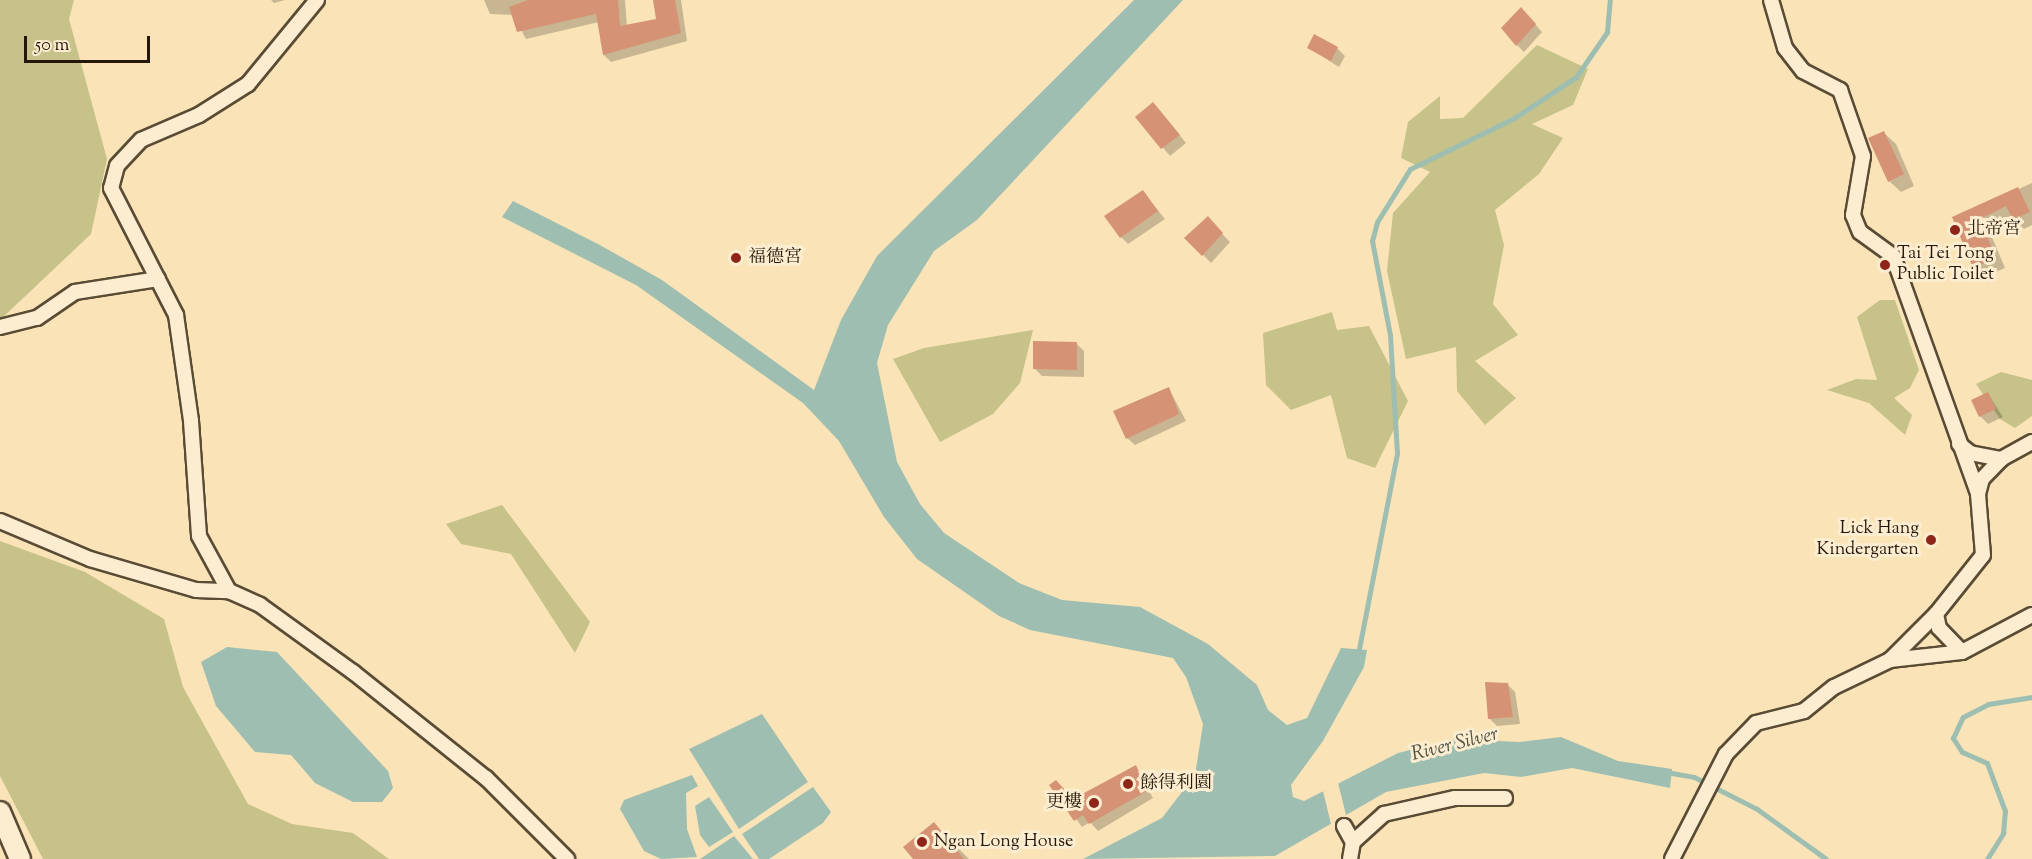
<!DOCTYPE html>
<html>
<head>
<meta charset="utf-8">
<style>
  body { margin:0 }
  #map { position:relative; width:2032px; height:859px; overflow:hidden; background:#fae4b7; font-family:"Sorts Mill Goudy","Noto Serif TC",serif }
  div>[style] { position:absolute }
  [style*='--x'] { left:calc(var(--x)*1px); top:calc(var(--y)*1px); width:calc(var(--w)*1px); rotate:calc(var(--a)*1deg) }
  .green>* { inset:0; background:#c6c289 }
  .water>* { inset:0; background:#9ebeb1 }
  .pier>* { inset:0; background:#fae4b7 }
  .shadow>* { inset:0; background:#0003 }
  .stream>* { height:5px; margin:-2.5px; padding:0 2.5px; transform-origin:2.5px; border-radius:2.5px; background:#9ebeb1 }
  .building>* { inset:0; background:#d59275 }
  .roads { filter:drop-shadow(2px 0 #5a4b35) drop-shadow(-2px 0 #5a4b35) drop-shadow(0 2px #5a4b35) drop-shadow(0 -2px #5a4b35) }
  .street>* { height:14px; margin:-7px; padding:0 7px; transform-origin:7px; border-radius:7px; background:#fcedd0 }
  .secondary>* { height:20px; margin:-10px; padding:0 10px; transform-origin:10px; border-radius:10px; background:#fcedd0 }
  .dots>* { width:16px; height:16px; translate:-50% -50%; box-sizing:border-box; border:3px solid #fcedd0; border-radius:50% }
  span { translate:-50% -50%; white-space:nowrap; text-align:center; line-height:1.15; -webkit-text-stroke:6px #fcedd0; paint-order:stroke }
  .poi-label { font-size:18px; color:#25180a }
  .left { translate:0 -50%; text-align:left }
  .right { translate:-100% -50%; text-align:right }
  .water-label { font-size:20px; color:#4f5244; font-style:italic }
  .scale { position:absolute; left:24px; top:36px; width:126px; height:27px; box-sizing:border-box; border:3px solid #25180a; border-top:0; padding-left:8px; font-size:18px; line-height:21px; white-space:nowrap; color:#25180a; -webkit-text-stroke:4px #fcedd0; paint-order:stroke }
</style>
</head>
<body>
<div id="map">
  <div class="green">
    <i style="clip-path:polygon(0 0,74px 0,69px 19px,107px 159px,91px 234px,0 320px)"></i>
    <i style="clip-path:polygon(1537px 45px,1588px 69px,1573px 105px,1532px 124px,1563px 138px,1539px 174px,1495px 210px,1504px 245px,1493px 304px,1518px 335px,1475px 361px,1516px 398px,1485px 425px,1457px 391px,1456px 347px,1406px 359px,1387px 271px,1393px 213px,1430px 172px,1401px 158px,1408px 122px,1440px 96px,1440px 119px,1463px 118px)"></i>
    <i style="clip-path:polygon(1880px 300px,1895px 300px,1919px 370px,1910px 388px,1894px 398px,1912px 415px,1905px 435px,1869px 403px,1827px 390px,1856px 379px,1877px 380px,1857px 317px)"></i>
    <i style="clip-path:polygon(1332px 312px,1337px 330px,1369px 326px,1408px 401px,1375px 468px,1347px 458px,1331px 395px,1291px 410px,1266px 385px,1263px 333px)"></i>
    <i style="clip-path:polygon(1033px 330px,1020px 383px,993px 414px,940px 442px,893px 359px,924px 348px)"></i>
    <i style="clip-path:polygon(2001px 372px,2032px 380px,2032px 416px,2015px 428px,2000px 419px,1976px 384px)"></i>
    <i style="clip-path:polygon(502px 505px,590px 622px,575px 653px,511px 554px,461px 544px,446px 524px)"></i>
    <i style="clip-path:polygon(0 541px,85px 572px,164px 619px,183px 687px,248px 804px,292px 824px,353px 833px,389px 859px,43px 859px,0 776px)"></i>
  </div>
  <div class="water">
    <i style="clip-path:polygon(1134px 0,1183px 0,977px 220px,934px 251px,888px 325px,877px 363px,897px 462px,920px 504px,944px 533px,1019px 583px,1062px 600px,1140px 607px,1208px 644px,1257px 685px,1268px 710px,1287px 725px,1307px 718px,1341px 648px,1367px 650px,1364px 667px,1323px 741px,1291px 785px,1293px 797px,1304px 801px,1398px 753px,1455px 739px,1519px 742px,1561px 737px,1618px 761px,1672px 769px,1670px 788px,1572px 768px,1521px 777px,1484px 773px,1386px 792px,1275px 856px,1083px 859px,1162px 818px,1195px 775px,1203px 724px,1186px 677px,1173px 658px,1030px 630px,999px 616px,917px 559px,884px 517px,839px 441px,803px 403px,636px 285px,502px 217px,513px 201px,598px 244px,662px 280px,814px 390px,841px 320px,877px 256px)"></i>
    <i style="clip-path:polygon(227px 647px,277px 652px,388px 771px,393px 788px,382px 802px,353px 802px,315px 783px,291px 755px,255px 752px,216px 706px,201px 662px)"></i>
    <i style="clip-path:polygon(762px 714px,808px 782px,739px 829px,689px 749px)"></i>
    <i style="clip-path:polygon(692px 775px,698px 786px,686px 793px,687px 829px,697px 857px,661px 859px,644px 851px,620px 809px,624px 800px)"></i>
    <i style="clip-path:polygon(813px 787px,831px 812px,823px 823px,769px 859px,759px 859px,742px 834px)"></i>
    <i style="clip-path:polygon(709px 797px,733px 832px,709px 847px,700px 835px,695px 806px)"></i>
    <i style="clip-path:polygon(734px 836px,753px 859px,700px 859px)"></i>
  </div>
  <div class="pier">
    <i style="clip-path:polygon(1338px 783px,1346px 815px,1331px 824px,1323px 791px)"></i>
  </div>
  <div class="shadow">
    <i style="clip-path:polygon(271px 0,285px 0,274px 3px)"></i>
    <i style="clip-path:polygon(484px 0,625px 0,627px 27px,658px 20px,654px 0,681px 0,687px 41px,611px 62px,604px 55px,599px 22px,526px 39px,513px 15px,490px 14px)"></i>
    <i style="clip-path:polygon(1528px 16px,1542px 32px,1524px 52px,1517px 45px)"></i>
    <i style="clip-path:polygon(1309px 48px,1337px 48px,1345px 56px,1339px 67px)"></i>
    <i style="clip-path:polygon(1160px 111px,1186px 143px,1170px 156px,1137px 117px)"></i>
    <i style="clip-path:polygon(1884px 133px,1896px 144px,1914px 186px,1901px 192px,1889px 181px)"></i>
    <i style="clip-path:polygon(2032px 183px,2032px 225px,2024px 229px,2013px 218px,1989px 230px,2005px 268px,1984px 277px,1974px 267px,1954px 218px)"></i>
    <i style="clip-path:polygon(1143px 192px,1165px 219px,1128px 244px,1121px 237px)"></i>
    <i style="clip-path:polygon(1208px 219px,1230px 242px,1211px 263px,1187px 238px)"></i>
    <i style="clip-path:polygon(1077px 344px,1084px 351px,1084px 377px,1042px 376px,1034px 368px)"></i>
    <i style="clip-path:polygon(1169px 389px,1186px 421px,1135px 445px,1127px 438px)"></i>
    <i style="clip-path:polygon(1988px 394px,2003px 417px,1988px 424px,1980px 416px)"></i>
    <i style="clip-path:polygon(1507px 684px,1515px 692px,1520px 724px,1497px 726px,1489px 718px)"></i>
    <i style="clip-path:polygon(1135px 767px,1153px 798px,1098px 831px,1090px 822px,1082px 827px,1051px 785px,1073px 800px)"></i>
    <i style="clip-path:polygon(934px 824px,969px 859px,915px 859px)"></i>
  </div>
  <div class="stream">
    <i style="--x:1358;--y:654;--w:205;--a:-79"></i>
    <i style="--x:1397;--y:453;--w:118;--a:-93.4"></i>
    <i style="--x:1390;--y:335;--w:96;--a:-100.8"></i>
    <i style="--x:1372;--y:241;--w:20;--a:-75"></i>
    <i style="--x:1377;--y:222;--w:62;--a:-58.1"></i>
    <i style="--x:1410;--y:169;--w:116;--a:-26.1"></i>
    <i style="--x:1514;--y:118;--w:74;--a:-33.5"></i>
    <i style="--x:1576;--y:77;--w:55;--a:-55.4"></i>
    <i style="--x:1607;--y:32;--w:32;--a:-85"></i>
    <i style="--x:1666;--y:772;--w:28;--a:10"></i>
    <i style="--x:1694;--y:777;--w:71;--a:26.9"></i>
    <i style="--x:1757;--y:809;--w:85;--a:35.9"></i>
    <i style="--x:1987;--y:859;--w:31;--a:-58"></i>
    <i style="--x:2003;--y:833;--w:22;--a:-85"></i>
    <i style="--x:2005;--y:811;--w:51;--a:-110.6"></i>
    <i style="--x:1987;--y:763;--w:27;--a:-156"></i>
    <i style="--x:1962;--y:752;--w:17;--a:-123"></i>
    <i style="--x:1953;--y:738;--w:23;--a:-65"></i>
    <i style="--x:1963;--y:717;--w:28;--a:-27"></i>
    <i style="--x:1988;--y:704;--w:45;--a:-9"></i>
  </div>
  <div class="building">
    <i style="clip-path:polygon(528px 0,618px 0,620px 26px,656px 19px,653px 0,675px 0,681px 33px,603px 55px,596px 14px,517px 32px,509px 7px)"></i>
    <i style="clip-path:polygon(1521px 7px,1536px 24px,1516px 46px,1501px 28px)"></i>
    <i style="clip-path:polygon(1314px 34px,1338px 47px,1331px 61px,1307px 48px)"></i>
    <i style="clip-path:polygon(1153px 102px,1180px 135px,1161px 149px,1135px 117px)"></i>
    <i style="clip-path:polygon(1884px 131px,1904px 174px,1888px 182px,1868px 138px)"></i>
    <i style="clip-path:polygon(2018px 187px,2030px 212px,2013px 220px,2006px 206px,1980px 219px,1996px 258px,1973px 268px,1952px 217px)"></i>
    <i style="clip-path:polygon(1143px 190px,1158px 211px,1120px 238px,1104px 216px)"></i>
    <i style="clip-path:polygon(1208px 216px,1223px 233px,1202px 256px,1184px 238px)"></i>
    <i style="clip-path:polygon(1033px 341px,1077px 342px,1077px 370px,1033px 369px)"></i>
    <i style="clip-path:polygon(1169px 387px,1179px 414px,1126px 439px,1113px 411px)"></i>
    <i style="clip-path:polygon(1988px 392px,1996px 409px,1979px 417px,1971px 400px)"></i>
    <i style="clip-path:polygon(1485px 682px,1508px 683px,1513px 717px,1488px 719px)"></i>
    <i style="clip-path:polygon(1136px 765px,1147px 791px,1089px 824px,1083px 815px,1074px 821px,1049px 785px,1056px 780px,1073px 799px)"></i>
    <i style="clip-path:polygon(934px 822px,964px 859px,913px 859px,903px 847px)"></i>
  </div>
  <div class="roads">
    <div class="street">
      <i style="--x:317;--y:0;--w:109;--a:129.4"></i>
      <i style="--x:248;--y:84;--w:58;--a:147.7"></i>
      <i style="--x:199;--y:115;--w:63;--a:156.7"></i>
      <i style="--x:141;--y:140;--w:35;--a:133"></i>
      <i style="--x:117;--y:166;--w:23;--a:105"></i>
      <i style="--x:111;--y:188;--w:143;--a:62.9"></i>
      <i style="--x:176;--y:315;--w:107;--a:81.9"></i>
      <i style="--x:191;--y:421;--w:115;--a:86"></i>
      <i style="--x:199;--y:536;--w:63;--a:61.4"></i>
      <i style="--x:229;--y:591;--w:34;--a:24"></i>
      <i style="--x:260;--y:605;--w:115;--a:35.8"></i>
      <i style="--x:353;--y:672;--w:170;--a:38.6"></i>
      <i style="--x:486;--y:778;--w:115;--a:45"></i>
      <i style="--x:1771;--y:0;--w:50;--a:73.7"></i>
      <i style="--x:1785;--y:48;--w:29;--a:52"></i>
      <i style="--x:1803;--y:71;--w:42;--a:27.2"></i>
      <i style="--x:1840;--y:90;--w:70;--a:70.8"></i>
      <i style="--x:1863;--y:156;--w:60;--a:99.6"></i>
      <i style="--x:1853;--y:215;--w:18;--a:68"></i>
      <i style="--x:1860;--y:232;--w:41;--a:36"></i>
      <i style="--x:1893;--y:256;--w:253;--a:70.3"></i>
      <i style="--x:0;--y:327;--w:38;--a:-14"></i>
      <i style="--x:37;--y:318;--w:46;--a:-34.4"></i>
      <i style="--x:75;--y:292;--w:84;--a:-8.9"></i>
      <i style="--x:1959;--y:444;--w:14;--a:39"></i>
      <i style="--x:1970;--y:453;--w:32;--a:11"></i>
      <i style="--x:0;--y:521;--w:98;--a:22.9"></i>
      <i style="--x:90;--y:559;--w:110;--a:16.3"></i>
      <i style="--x:196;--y:590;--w:33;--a:2"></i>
      <i style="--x:1936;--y:614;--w:14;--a:78"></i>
      <i style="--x:1939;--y:628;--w:33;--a:46"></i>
      <i style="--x:1890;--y:660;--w:72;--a:-6.3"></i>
      <i style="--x:1962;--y:652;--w:79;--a:-27.9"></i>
      <i style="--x:1344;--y:826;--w:18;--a:61"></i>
      <i style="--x:1350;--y:859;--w:17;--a:-80"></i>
      <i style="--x:1353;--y:842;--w:42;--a:-42.1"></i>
      <i style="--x:1384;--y:814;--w:73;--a:-12.7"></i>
      <i style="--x:1455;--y:798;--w:50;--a:0"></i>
      <i style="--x:1672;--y:859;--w:118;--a:-62.8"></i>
      <i style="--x:1726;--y:754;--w:43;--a:-45.9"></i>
      <i style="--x:1756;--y:723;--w:49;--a:-14"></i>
      <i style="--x:1804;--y:711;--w:38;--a:-39"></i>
      <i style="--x:1834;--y:687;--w:62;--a:-25.7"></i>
      <i style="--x:1890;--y:660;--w:65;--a:-45"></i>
      <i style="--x:1936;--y:614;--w:75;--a:-51.5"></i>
      <i style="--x:1983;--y:555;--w:61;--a:-94.7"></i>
      <i style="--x:1978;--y:494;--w:16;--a:-75"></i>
      <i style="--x:1982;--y:479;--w:28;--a:-46"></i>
      <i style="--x:2001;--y:459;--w:35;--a:-29"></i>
    </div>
    <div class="secondary">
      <i style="--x:0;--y:812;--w:51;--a:66.9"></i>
    </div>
  </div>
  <div class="dots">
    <i style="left:1955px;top:230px;background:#8f2418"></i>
    <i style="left:736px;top:258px;background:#8f2418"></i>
    <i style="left:1885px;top:265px;background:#8f2418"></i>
    <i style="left:1931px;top:540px;background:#8f2418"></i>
    <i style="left:1128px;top:784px;background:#8f2418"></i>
    <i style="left:1094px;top:803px;background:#8f2418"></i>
    <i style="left:922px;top:842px;background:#8f2418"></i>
  </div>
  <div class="poi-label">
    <span class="left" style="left:1967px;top:230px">北帝宮</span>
    <span class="left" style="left:1897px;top:265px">Tai Tei Tong<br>Public Toilet</span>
    <span class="left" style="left:748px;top:258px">福德宮</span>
    <span class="right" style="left:1919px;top:540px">Lick Hang<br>Kindergarten</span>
    <span class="left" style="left:1140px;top:784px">餘得利園</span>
    <span class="right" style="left:1082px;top:803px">更樓</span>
    <span class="left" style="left:934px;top:842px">Ngan Long House</span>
  </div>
  <div class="water-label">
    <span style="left:1455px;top:745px;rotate:-14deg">River Silver</span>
  </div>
  <div class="scale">50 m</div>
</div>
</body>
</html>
